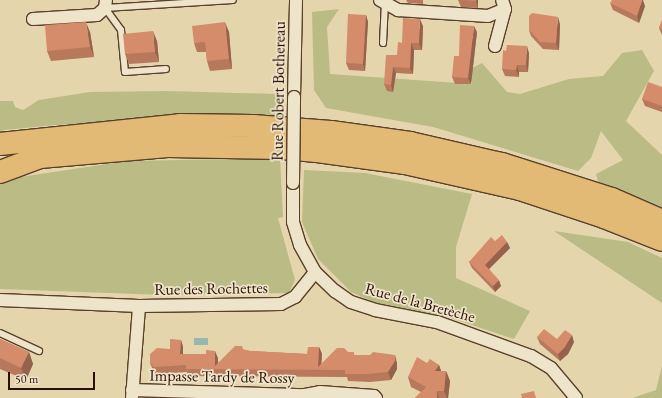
<!DOCTYPE html>
<html>
<head>
<meta charset="utf-8">
<style>
  body { margin:0 }
  #map { position:relative; width:662px; height:398px; overflow:hidden; background:#e5d5ad; font-family:"EB Garamond",serif }
  div>[style] { position:absolute }
  [style*='--x'] { left:calc(var(--x)*1px); top:calc(var(--y)*1px); width:calc(var(--w)*1px); rotate:calc(var(--a)*1deg) }
  .green>* { inset:0; background:#bbbb85 }
  .water>* { inset:0; background:#96b8af }
  .roads { filter:drop-shadow(1px 0 #5a402b) drop-shadow(-1px 0 #5a402b) drop-shadow(0 1px #5a402b) drop-shadow(0 -1px #5a402b) }
  .lane>* { height:6px; margin:-3px; padding:0 3px; transform-origin:3px; border-radius:3px; background:#eee4ca }
  .street>* { height:12px; margin:-6px; padding:0 6px; transform-origin:6px; border-radius:6px; background:#eee4ca }
  .highway>* { height:22px; margin:-11px; padding:0 11px; transform-origin:11px; border-radius:11px; background:#e2ba76 }
  .bridges { filter:drop-shadow(1px 0 #5a402b) drop-shadow(-1px 0 #5a402b) drop-shadow(0 1px #5a402b) drop-shadow(0 -1px #5a402b) }
  .street-bridge>* { height:12px; margin:-6px; padding:0 6px; transform-origin:6px; border-radius:6px; background:#eee4ca }
  .wall>* { inset:0; background:#b7785c }
  .shaded-wall>* { inset:0; background:#95624b }
  .building>* { inset:0; background:#d58c6b }
  span { translate:-50% -50%; white-space:nowrap; text-align:center; line-height:1.15; -webkit-text-stroke:3.5px #eee4ca; paint-order:stroke }
  .street-label { font-size:16px; color:#2b0e00 }
  .scale { position:absolute; left:8px; top:372px; width:87px; height:18px; box-sizing:border-box; border:2px solid #2b0e00; border-top:0; padding-left:5px; font-size:12px; line-height:14px; white-space:nowrap; color:#2b0e00; -webkit-text-stroke:3px #eee4ca; paint-order:stroke }
</style>
</head>
<body>
<div id="map">
  <div class="green">
    <i style="clip-path:polygon(339px 9px,327px 27px,330px 74px,472px 84px,472px 68px,482px 63px,507px 92px,520px 94px,569px 79px,603px 76px,622px 53px,642px 50px,654px 71px,626px 121px,662px 155px,662px 213px,600px 188px,596px 174px,623px 160px,601px 131px,591px 158px,578px 171px,433px 127px,326px 108px,314px 90px,312px 12px)"></i>
    <i style="clip-path:polygon(167px 91px,278px 94px,274px 119px,190px 117px,56px 125px,4px 130px,0 133px,0 101px,13px 101px,15px 107px,23px 110px,39px 100px,90px 92px)"></i>
    <i style="clip-path:polygon(280px 158px,283px 217px,278px 218px,295px 280px,289px 293px,163px 295px,0 289px,0 180px,127px 161px)"></i>
    <i style="clip-path:polygon(304px 170px,365px 173px,472px 194px,456px 247px,456px 278px,530px 311px,514px 339px,448px 317px,373px 302px,351px 292px,318px 259px,302px 222px)"></i>
    <i style="clip-path:polygon(554px 231px,628px 242px,662px 258px,662px 303px)"></i>
    <i style="clip-path:polygon(662px 366px,662px 398px,632px 398px,656px 390px)"></i>
  </div>
  <div class="water">
    <i style="clip-path:polygon(194px 338px,208px 338px,208px 345px,194px 345px)"></i>
  </div>
  <div class="roads">
    <div class="lane">
      <i style="--x:105;--y:8;--w:128;--a:-3.6"></i>
      <i style="--x:105;--y:8;--w:27;--a:54"></i>
      <i style="--x:121;--y:30;--w:42;--a:84.6"></i>
      <i style="--x:125;--y:72;--w:41;--a:-4.2"></i>
      <i style="--x:383;--y:43;--w:41;--a:-87.2"></i>
      <i style="--x:0;--y:333;--w:43;--a:24.8"></i>
    </div>
    <div class="street">
      <i style="--x:380;--y:0;--w:21;--a:29"></i>
      <i style="--x:398;--y:10;--w:90;--a:3.8"></i>
      <i style="--x:488;--y:16;--w:18;--a:-22"></i>
      <i style="--x:505;--y:9;--w:9;--a:-108"></i>
      <i style="--x:33;--y:19;--w:64;--a:-3.6"></i>
      <i style="--x:97;--y:15;--w:11;--a:-41"></i>
      <i style="--x:105;--y:8;--w:8;--a:-83"></i>
      <i style="--x:495;--y:46;--w:38;--a:-75"></i>
      <i style="--x:294;--y:97;--w:97;--a:-88.8"></i>
      <i style="--x:293;--y:183;--w:39;--a:90"></i>
      <i style="--x:293;--y:222;--w:24;--a:73"></i>
      <i style="--x:300;--y:245;--w:31;--a:61"></i>
      <i style="--x:315;--y:272;--w:28;--a:44"></i>
      <i style="--x:335;--y:291;--w:19;--a:35"></i>
      <i style="--x:351;--y:302;--w:25;--a:18"></i>
      <i style="--x:375;--y:310;--w:63;--a:11"></i>
      <i style="--x:437;--y:322;--w:100;--a:19.9"></i>
      <i style="--x:531;--y:356;--w:23;--a:31"></i>
      <i style="--x:551;--y:368;--w:39;--a:50"></i>
      <i style="--x:0;--y:300;--w:139;--a:2.5"></i>
      <i style="--x:132;--y:390;--w:173;--a:1.7"></i>
      <i style="--x:305;--y:395;--w:5;--a:37"></i>
      <i style="--x:305;--y:395;--w:15;--a:-11"></i>
      <i style="--x:320;--y:392;--w:54;--a:4.2"></i>
      <i style="--x:374;--y:396;--w:3;--a:45"></i>
      <i style="--x:132;--y:398;--w:92;--a:-85.6"></i>
      <i style="--x:139;--y:306;--w:142;--a:-0.8"></i>
      <i style="--x:281;--y:304;--w:16;--a:-27"></i>
      <i style="--x:295;--y:297;--w:32;--a:-51"></i>
    </div>
    <div class="highway">
      <i style="--x:0;--y:144;--w:181;--a:-6"></i>
      <i style="--x:180;--y:125;--w:73;--a:0.8"></i>
      <i style="--x:253;--y:126;--w:78;--a:4.4"></i>
      <i style="--x:331;--y:132;--w:80;--a:7.9"></i>
      <i style="--x:410;--y:143;--w:94;--a:12.9"></i>
      <i style="--x:502;--y:164;--w:115;--a:17.7"></i>
      <i style="--x:612;--y:199;--w:55;--a:23.7"></i>
      <i style="--x:0;--y:172;--w:43;--a:-20.6"></i>
      <i style="--x:40;--y:157;--w:128;--a:-4.9"></i>
      <i style="--x:168;--y:146;--w:114;--a:1"></i>
      <i style="--x:282;--y:148;--w:35;--a:5"></i>
      <i style="--x:317;--y:151;--w:89;--a:7.8"></i>
      <i style="--x:405;--y:163;--w:118;--a:12.7"></i>
      <i style="--x:520;--y:189;--w:89;--a:18.4"></i>
      <i style="--x:604;--y:217;--w:62;--a:21.6"></i>
    </div>
  </div>
  <div class="bridges">
    <div class="street-bridge">
      <i style="--x:293;--y:183;--w:86;--a:-89.3"></i>
    </div>
  </div>
  <div class="wall">
    <i style="clip-path:polygon(406px 0,423px 0,423px 4px,408px 3px)"></i>
    <i style="clip-path:polygon(458px 0,478px 0,478px 8px,461px 7px)"></i>
    <i style="clip-path:polygon(610px 3px,645px 6px,639px 23px,613px 10px)"></i>
    <i style="clip-path:polygon(366px 15px,368px 22px,365px 71px,349px 70px,346px 63px)"></i>
    <i style="clip-path:polygon(662px 20px,662px 35px,659px 28px)"></i>
    <i style="clip-path:polygon(560px 24px,559px 50px,543px 49px,531px 36px,529px 30px)"></i>
    <i style="clip-path:polygon(423px 26px,422px 50px,414px 50px,413px 74px,396px 73px,393px 92px,387px 91px,384px 84px,397px 55px,402px 43px)"></i>
    <i style="clip-path:polygon(90px 32px,94px 57px,51px 61px,47px 51px)"></i>
    <i style="clip-path:polygon(229px 32px,232px 69px,210px 71px,207px 61px,206px 52px,197px 52px,194px 43px)"></i>
    <i style="clip-path:polygon(477px 32px,471px 84px,455px 84px,452px 77px,459px 56px)"></i>
    <i style="clip-path:polygon(157px 41px,159px 62px,129px 64px,125px 54px)"></i>
    <i style="clip-path:polygon(529px 53px,528px 72px,519px 72px,519px 77px,505px 76px,502px 69px)"></i>
    <i style="clip-path:polygon(662px 87px,662px 112px,645px 106px,642px 99px)"></i>
    <i style="clip-path:polygon(495px 241px,507px 242px,510px 248px,489px 269px,501px 286px,495px 292px,472px 268px,469px 262px)"></i>
    <i style="clip-path:polygon(537px 337px,557px 339px,574px 342px,568px 354px,560px 361px,540px 344px)"></i>
    <i style="clip-path:polygon(0 339px,29px 352px,33px 364px,26px 380px,0 369px)"></i>
    <i style="clip-path:polygon(181px 340px,183px 347px,183px 354px,218px 358px,218px 363px,242px 346px,243px 350px,250px 351px,307px 354px,319px 347px,322px 354px,321px 364px,348px 352px,355px 355px,397px 363px,397px 369px,391px 380px,370px 382px,348px 381px,347px 377px,188px 376px,187px 372px,156px 374px,153px 370px,150px 363px,170px 349px)"></i>
    <i style="clip-path:polygon(427px 363px,439px 365px,441px 371px,446px 371px,450px 381px,448px 398px,415px 398px,421px 392px,411px 387px,408px 377px)"></i>
  </div>
  <div class="shaded-wall">
    <i style="clip-path:polygon(476px 0,478px 0,478px 8px,476px 1px)"></i>
    <i style="clip-path:polygon(642px 0,643px 0,645px 6px,639px 23px,637px 16px)"></i>
    <i style="clip-path:polygon(366px 15px,368px 22px,365px 71px,363px 64px)"></i>
    <i style="clip-path:polygon(558px 17px,560px 24px,559px 50px,556px 43px)"></i>
    <i style="clip-path:polygon(420px 19px,423px 26px,422px 50px,419px 43px)"></i>
    <i style="clip-path:polygon(86px 22px,90px 32px,94px 57px,90px 47px)"></i>
    <i style="clip-path:polygon(225px 22px,229px 32px,232px 69px,229px 59px)"></i>
    <i style="clip-path:polygon(474px 26px,477px 32px,471px 84px,468px 78px)"></i>
    <i style="clip-path:polygon(153px 31px,157px 41px,159px 62px,155px 52px)"></i>
    <i style="clip-path:polygon(411px 43px,414px 50px,413px 74px,410px 68px)"></i>
    <i style="clip-path:polygon(527px 46px,529px 53px,528px 72px,526px 65px)"></i>
    <i style="clip-path:polygon(517px 65px,519px 72px,519px 77px,516px 70px)"></i>
    <i style="clip-path:polygon(393px 67px,396px 73px,393px 92px,391px 85px)"></i>
    <i style="clip-path:polygon(507px 242px,510px 248px,487px 271px,485px 265px)"></i>
    <i style="clip-path:polygon(499px 280px,501px 286px,495px 292px,493px 286px)"></i>
    <i style="clip-path:polygon(572px 335px,574px 342px,568px 354px,560px 361px,558px 354px)"></i>
    <i style="clip-path:polygon(181px 340px,183px 347px,183px 361px,180px 354px)"></i>
    <i style="clip-path:polygon(319px 347px,322px 354px,321px 370px,318px 367px)"></i>
    <i style="clip-path:polygon(215px 351px,218px 358px,218px 369px,215px 366px)"></i>
    <i style="clip-path:polygon(29px 352px,33px 364px,26px 380px,21px 368px)"></i>
    <i style="clip-path:polygon(395px 355px,397px 363px,397px 369px,391px 380px,388px 372px)"></i>
    <i style="clip-path:polygon(439px 365px,442px 374px,435px 371px)"></i>
    <i style="clip-path:polygon(446px 371px,450px 381px,448px 398px,447px 398px,444px 391px)"></i>
    <i style="clip-path:polygon(437px 391px,439px 398px,437px 398px)"></i>
  </div>
  <div class="building">
    <i style="clip-path:polygon(462px 0,476px 0,476px 1px)"></i>
    <i style="clip-path:polygon(612px 0,642px 0,637px 16px,610px 3px)"></i>
    <i style="clip-path:polygon(532px 13px,558px 17px,556px 43px,540px 42px,529px 30px,529px 16px)"></i>
    <i style="clip-path:polygon(348px 14px,366px 15px,363px 64px,346px 63px)"></i>
    <i style="clip-path:polygon(403px 18px,420px 19px,419px 43px,411px 43px,410px 68px,393px 67px,391px 85px,384px 84px,386px 55px,397px 55px,398px 42px,402px 43px)"></i>
    <i style="clip-path:polygon(662px 20px,662px 29px,659px 28px)"></i>
    <i style="clip-path:polygon(86px 22px,90px 47px,47px 51px,45px 25px)"></i>
    <i style="clip-path:polygon(225px 22px,229px 59px,207px 61px,205px 42px,194px 43px,192px 26px)"></i>
    <i style="clip-path:polygon(460px 25px,474px 26px,468px 78px,452px 77px,454px 56px,459px 56px)"></i>
    <i style="clip-path:polygon(153px 31px,155px 52px,125px 54px,123px 34px)"></i>
    <i style="clip-path:polygon(507px 45px,527px 46px,526px 65px,517px 65px,516px 70px,502px 69px,503px 50px,506px 51px)"></i>
    <i style="clip-path:polygon(648px 82px,662px 87px,662px 106px,642px 99px)"></i>
    <i style="clip-path:polygon(502px 235px,507px 242px,485px 265px,499px 280px,493px 286px,469px 262px,491px 237px,495px 241px)"></i>
    <i style="clip-path:polygon(544px 329px,557px 339px,565px 330px,572px 335px,565px 347px,558px 354px,537px 337px)"></i>
    <i style="clip-path:polygon(0 339px,29px 352px,21px 368px,0 358px)"></i>
    <i style="clip-path:polygon(170px 339px,181px 340px,180px 354px,206px 354px,206px 350px,215px 351px,215px 366px,235px 346px,242px 346px,242px 349px,250px 351px,307px 354px,308px 347px,319px 347px,318px 367px,337px 348px,344px 348px,348px 352px,354px 352px,354px 355px,370px 355px,373px 352px,395px 355px,395px 361px,388px 372px,367px 374px,345px 374px,345px 370px,186px 369px,186px 365px,154px 367px,150px 363px,150px 354px,157px 348px,170px 349px)"></i>
    <i style="clip-path:polygon(417px 357px,427px 363px,430px 359px,439px 365px,435px 371px,446px 371px,444px 391px,437px 391px,437px 398px,415px 398px,426px 387px,408px 377px)"></i>
    <i style="clip-path:polygon(534px 391px,536px 398px,522px 398px,521px 394px)"></i>
  </div>
  <div class="street-label">
    <span style="left:279px;top:91px;rotate:-89deg">Rue Robert Bothereau</span>
    <span style="left:211px;top:289px;rotate:-1deg">Rue des Rochettes</span>
    <span style="left:420px;top:303px;rotate:15deg">Rue de la Bretèche</span>
    <span style="left:222px;top:377px;rotate:1deg">Impasse Tardy de Rossy</span>
  </div>
  <div class="scale">50 m</div>
</div>
</body>
</html>
